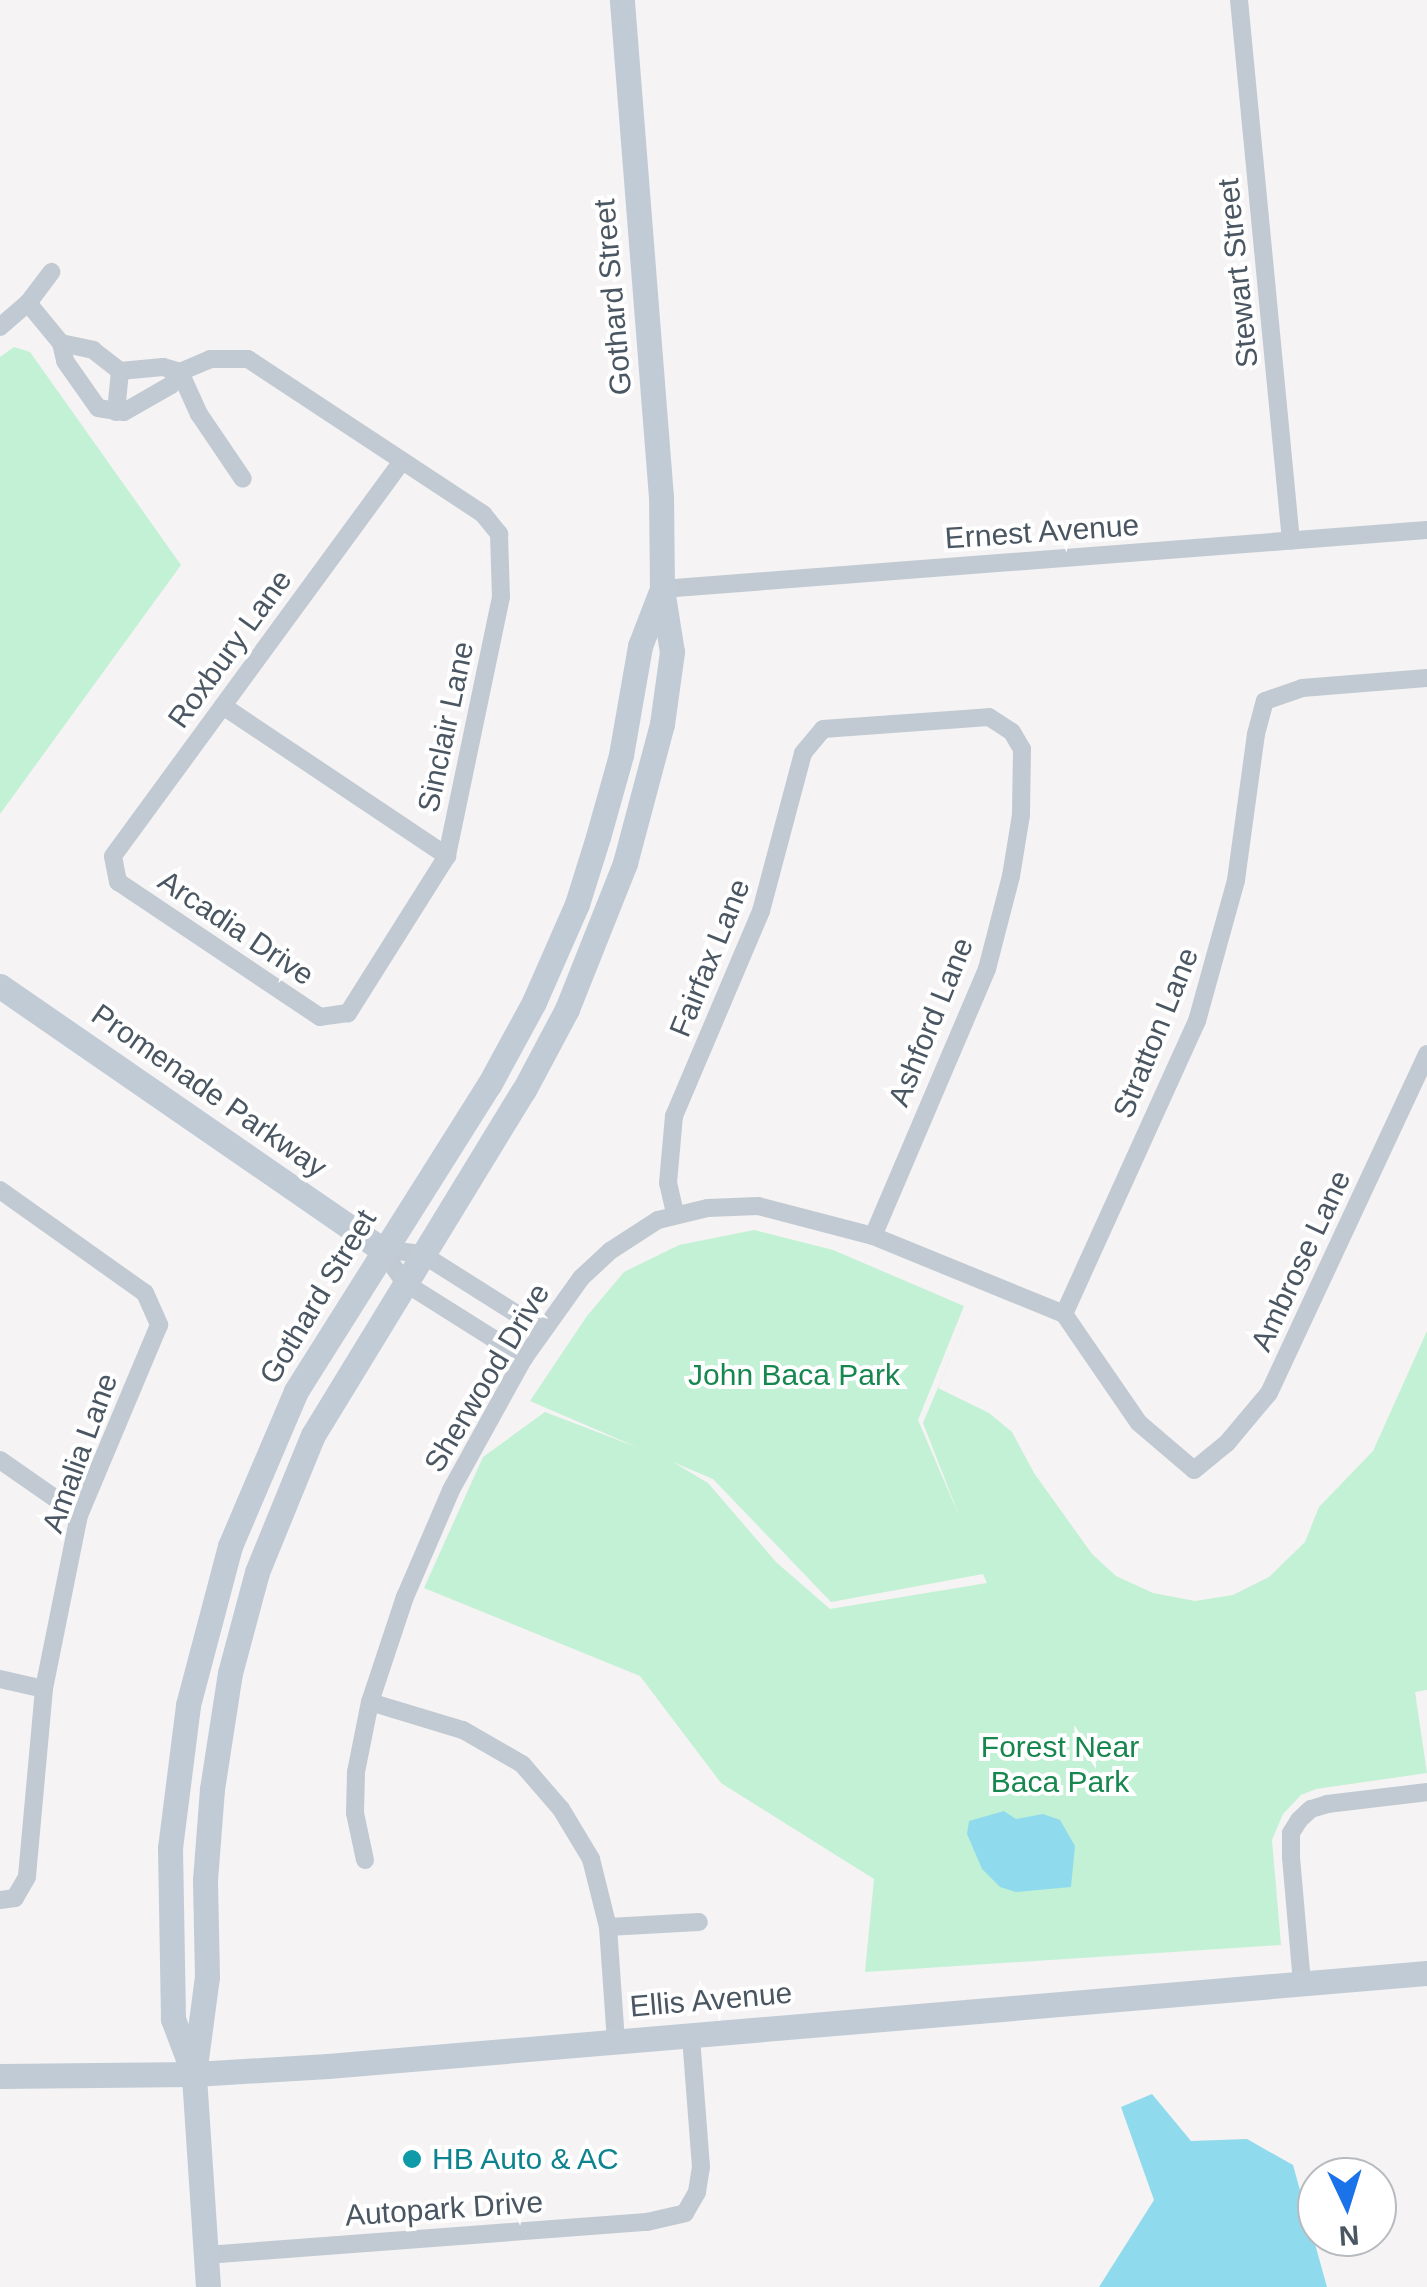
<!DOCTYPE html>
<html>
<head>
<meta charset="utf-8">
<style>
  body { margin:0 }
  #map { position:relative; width:1427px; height:2287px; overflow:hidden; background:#f5f3f3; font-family:Helvetica,sans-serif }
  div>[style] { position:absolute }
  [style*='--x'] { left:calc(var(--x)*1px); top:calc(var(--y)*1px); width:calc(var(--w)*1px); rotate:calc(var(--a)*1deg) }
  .green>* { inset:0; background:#c3f1d5 }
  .water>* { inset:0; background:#90daee }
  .street>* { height:18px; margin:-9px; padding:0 9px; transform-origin:9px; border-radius:9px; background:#c1cad2 }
  .secondary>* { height:25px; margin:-12.5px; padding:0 12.5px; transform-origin:12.5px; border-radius:12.5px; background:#c1cbd6 }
  .dots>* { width:28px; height:28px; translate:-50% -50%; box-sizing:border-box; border:5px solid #fff; border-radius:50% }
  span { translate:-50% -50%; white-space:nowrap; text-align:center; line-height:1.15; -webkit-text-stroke:8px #fff; paint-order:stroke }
  .street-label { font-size:30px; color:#4a5661 }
  .park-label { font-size:30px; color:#17864f }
  .culture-label { font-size:30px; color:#0d838f }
  .left { translate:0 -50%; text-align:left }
  .north { position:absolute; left:1297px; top:2157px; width:100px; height:100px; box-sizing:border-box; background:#fff; border:2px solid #b7bbc0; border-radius:50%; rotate:176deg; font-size:28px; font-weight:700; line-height:40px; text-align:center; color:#4a5661 }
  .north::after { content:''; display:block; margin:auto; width:35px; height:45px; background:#1a73e8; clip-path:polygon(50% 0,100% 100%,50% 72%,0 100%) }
</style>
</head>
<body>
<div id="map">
  <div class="green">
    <i style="clip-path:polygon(14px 347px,30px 352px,181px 565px,0 814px,0 357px)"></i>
    <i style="clip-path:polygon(evenodd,754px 1230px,833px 1250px,964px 1306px,918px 1420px,960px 1518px,923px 1423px,971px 1309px,938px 1388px,989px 1413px,1012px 1432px,1034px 1473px,1092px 1554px,1116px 1576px,1153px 1593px,1195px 1601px,1233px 1595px,1269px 1577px,1305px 1542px,1319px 1507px,1373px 1451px,1427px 1331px,1427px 1690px,1415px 1692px,1427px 1773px,1316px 1789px,1301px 1795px,1283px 1814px,1272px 1840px,1281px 1945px,865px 1972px,874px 1879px,721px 1783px,640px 1676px,424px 1588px,483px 1457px,545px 1412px,639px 1448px,530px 1401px,587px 1316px,624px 1272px,679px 1245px,754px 1230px,673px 1462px,713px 1479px,831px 1602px,983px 1574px,987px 1583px,830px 1609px,776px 1562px,708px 1483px,673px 1462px)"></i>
  </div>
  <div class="water">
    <i style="clip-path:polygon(1004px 1811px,1016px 1819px,1043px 1814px,1060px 1820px,1075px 1846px,1071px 1887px,1016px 1892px,1000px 1887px,982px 1869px,967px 1834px,969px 1821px)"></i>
    <i style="clip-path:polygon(1152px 2094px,1191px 2141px,1247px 2139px,1293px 2165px,1327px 2287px,1099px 2287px,1154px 2200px,1121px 2107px)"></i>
  </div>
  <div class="street">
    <i style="--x:1239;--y:0;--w:543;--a:84.51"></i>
    <i style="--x:28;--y:303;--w:52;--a:50.5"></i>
    <i style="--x:61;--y:343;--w:18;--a:77"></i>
    <i style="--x:65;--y:361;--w:57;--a:54.9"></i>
    <i style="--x:98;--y:408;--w:26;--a:9"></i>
    <i style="--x:124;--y:412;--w:54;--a:-29.9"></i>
    <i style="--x:171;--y:385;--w:16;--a:-55"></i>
    <i style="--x:0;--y:327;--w:37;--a:-41"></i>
    <i style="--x:28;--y:303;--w:39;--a:-53"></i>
    <i style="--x:61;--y:343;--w:33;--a:12"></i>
    <i style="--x:93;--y:350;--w:34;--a:38"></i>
    <i style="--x:120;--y:371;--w:43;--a:-5.3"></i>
    <i style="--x:163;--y:367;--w:18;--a:16"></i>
    <i style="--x:180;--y:372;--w:33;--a:-23"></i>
    <i style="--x:210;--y:359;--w:38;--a:0"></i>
    <i style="--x:248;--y:359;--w:282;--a:33.4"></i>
    <i style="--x:483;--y:514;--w:26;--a:51"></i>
    <i style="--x:499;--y:534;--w:63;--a:88.2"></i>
    <i style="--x:501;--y:597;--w:265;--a:101.8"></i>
    <i style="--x:447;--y:856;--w:186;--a:122.2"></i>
    <i style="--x:348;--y:1013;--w:28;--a:172"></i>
    <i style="--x:320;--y:1017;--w:243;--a:-146.2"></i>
    <i style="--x:118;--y:882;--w:26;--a:-101"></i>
    <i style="--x:113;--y:856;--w:488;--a:-53.8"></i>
    <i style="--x:180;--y:372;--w:46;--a:65.7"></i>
    <i style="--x:199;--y:414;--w:78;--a:55.9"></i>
    <i style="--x:116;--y:412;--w:41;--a:-84.4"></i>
    <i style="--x:662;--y:589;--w:767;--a:-4.41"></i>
    <i style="--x:223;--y:706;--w:270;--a:33.8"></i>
    <i style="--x:0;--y:1190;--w:178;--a:35.4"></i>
    <i style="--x:145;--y:1293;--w:35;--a:66"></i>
    <i style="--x:159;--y:1325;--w:206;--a:112.8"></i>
    <i style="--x:79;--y:1515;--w:177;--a:101.4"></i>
    <i style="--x:44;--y:1689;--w:189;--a:95.2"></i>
    <i style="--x:27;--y:1877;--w:24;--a:120"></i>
    <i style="--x:15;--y:1898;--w:15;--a:172"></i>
    <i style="--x:675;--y:1213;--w:31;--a:-103"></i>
    <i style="--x:668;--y:1183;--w:67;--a:-84.9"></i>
    <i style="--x:674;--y:1116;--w:223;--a:-67"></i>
    <i style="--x:761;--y:911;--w:163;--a:-75.1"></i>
    <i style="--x:803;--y:753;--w:31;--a:-50"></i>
    <i style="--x:823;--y:729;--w:166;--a:-4.1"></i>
    <i style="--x:989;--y:717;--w:27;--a:33"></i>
    <i style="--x:1012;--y:732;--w:20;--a:60"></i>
    <i style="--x:1022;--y:749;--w:66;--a:90.9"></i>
    <i style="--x:1021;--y:815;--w:62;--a:99.3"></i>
    <i style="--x:1011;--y:876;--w:96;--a:104.5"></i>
    <i style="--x:987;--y:969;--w:290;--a:113.1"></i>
    <i style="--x:381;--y:1249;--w:41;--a:7"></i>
    <i style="--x:422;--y:1254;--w:142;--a:32.3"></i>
    <i style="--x:381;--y:1249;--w:42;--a:54.8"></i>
    <i style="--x:405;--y:1283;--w:141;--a:32.2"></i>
    <i style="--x:1064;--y:1314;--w:322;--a:-65.6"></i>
    <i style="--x:1197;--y:1021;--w:146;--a:-74.5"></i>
    <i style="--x:1236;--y:880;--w:147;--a:-82.2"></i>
    <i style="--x:1256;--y:734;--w:34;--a:-75"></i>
    <i style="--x:1265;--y:701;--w:39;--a:-19"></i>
    <i style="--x:1302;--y:688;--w:125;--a:-4.6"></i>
    <i style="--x:0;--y:1460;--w:96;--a:34.8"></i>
    <i style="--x:0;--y:1679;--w:45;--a:12.8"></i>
    <i style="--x:370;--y:1702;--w:97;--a:16.8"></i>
    <i style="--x:463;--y:1730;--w:68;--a:30"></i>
    <i style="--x:522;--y:1764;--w:60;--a:49.1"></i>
    <i style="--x:561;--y:1809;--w:58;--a:59"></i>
    <i style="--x:591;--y:1859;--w:70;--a:76"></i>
    <i style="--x:608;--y:1927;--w:114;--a:86"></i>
    <i style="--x:365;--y:1860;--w:48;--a:-102"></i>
    <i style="--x:355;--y:1813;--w:41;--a:-88.6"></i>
    <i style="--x:356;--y:1772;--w:71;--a:-78.7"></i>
    <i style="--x:370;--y:1702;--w:111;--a:-71.6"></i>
    <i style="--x:405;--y:1597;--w:116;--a:-66.7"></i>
    <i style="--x:451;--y:1490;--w:151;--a:-61.1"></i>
    <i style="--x:524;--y:1358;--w:98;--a:-54.5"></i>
    <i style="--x:581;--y:1278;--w:40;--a:-43"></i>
    <i style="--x:610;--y:1251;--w:57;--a:-32.9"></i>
    <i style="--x:658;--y:1220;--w:51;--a:-13.5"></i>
    <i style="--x:708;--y:1208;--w:50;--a:-2.3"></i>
    <i style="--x:758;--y:1206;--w:119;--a:14.6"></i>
    <i style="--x:873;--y:1236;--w:206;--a:22.2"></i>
    <i style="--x:1064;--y:1314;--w:132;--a:55.5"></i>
    <i style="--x:1139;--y:1423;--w:72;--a:40.5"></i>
    <i style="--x:1194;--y:1470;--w:43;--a:-39.3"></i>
    <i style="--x:1227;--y:1443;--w:65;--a:-50"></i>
    <i style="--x:1269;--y:1393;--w:374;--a:-65"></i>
    <i style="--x:608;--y:1927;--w:91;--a:-3.1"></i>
    <i style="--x:1302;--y:1983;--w:125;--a:-95"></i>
    <i style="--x:1291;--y:1858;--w:25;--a:-90"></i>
    <i style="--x:1291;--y:1833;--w:15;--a:-58"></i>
    <i style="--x:1299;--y:1820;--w:16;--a:-43"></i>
    <i style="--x:1311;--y:1809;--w:17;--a:-17"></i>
    <i style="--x:1327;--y:1804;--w:101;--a:-6.8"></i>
    <i style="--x:206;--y:2255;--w:442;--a:-4.3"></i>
    <i style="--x:647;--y:2222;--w:39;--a:-13"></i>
    <i style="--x:685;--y:2213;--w:24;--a:-60"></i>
    <i style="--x:697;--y:2192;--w:25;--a:-81"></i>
    <i style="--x:701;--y:2167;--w:131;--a:-94.4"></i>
  </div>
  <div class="secondary">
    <i style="--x:0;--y:986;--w:463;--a:34.6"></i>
    <i style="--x:193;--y:2072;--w:57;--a:-110.7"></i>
    <i style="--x:173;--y:2019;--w:171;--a:-91"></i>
    <i style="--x:170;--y:1848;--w:144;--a:-82.8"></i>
    <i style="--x:188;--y:1705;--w:164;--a:-75.2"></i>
    <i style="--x:230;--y:1546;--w:168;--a:-66.9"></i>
    <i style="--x:296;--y:1391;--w:362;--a:-57.8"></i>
    <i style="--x:489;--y:1085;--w:94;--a:-61.5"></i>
    <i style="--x:534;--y:1002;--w:107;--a:-66.3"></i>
    <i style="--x:577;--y:904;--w:70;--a:-72.6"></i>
    <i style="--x:598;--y:837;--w:85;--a:-74.3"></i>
    <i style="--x:621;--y:755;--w:111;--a:-80.1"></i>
    <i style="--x:640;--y:646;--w:56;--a:-69"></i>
    <i style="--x:0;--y:2076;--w:194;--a:-0.6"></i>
    <i style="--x:194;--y:2074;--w:134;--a:-3.4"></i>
    <i style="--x:328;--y:2066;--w:1103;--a:-4.84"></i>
    <i style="--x:208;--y:2287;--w:213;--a:-93.8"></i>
    <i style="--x:194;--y:2074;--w:98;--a:-82.4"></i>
    <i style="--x:207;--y:1977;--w:97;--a:-91.2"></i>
    <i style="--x:205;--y:1880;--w:91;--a:-85.6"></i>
    <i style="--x:212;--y:1789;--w:117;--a:-81.2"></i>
    <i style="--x:230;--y:1673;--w:105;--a:-75"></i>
    <i style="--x:257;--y:1572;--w:148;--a:-67.8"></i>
    <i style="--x:313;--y:1435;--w:404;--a:-58.6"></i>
    <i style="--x:524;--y:1090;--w:92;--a:-62"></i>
    <i style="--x:567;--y:1009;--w:157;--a:-68.3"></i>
    <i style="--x:625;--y:863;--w:144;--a:-75.1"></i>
    <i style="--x:662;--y:724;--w:73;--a:-82.1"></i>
    <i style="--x:672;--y:652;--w:64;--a:-99"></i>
    <i style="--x:662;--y:589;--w:92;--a:-90.6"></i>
    <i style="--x:661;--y:497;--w:499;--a:-94.5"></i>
  </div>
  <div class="dots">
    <i style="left:412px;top:2159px;background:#0f9aa8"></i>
  </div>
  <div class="street-label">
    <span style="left:1238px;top:273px;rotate:-96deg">Stewart Street</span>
    <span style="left:613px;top:297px;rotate:-95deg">Gothard Street</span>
    <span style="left:1042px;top:532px;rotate:-4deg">Ernest Avenue</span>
    <span style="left:230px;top:649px;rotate:-54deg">Roxbury Lane</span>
    <span style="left:446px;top:727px;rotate:-78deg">Sinclair Lane</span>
    <span style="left:236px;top:928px;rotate:34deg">Arcadia Drive</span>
    <span style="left:710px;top:958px;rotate:-68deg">Fairfax Lane</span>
    <span style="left:931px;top:1022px;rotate:-68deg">Ashford Lane</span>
    <span style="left:1156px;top:1033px;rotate:-68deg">Stratton Lane</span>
    <span style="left:209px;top:1091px;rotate:35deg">Promenade Parkway</span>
    <span style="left:1301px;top:1261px;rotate:-65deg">Ambrose Lane</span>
    <span style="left:318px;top:1297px;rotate:-59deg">Gothard Street</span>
    <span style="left:487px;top:1378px;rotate:-59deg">Sherwood Drive</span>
    <span style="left:80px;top:1453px;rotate:-70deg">Amalia Lane</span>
    <span style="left:711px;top:2000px;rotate:-5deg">Ellis Avenue</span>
    <span style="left:444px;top:2209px;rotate:-4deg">Autopark Drive</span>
  </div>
  <div class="park-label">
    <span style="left:794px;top:1375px">John Baca Park</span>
    <span style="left:1060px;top:1764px">Forest Near<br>Baca Park</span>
  </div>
  <div class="culture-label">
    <span class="left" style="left:432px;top:2159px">HB Auto &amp; AC</span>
  </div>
  <div class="north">N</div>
</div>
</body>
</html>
